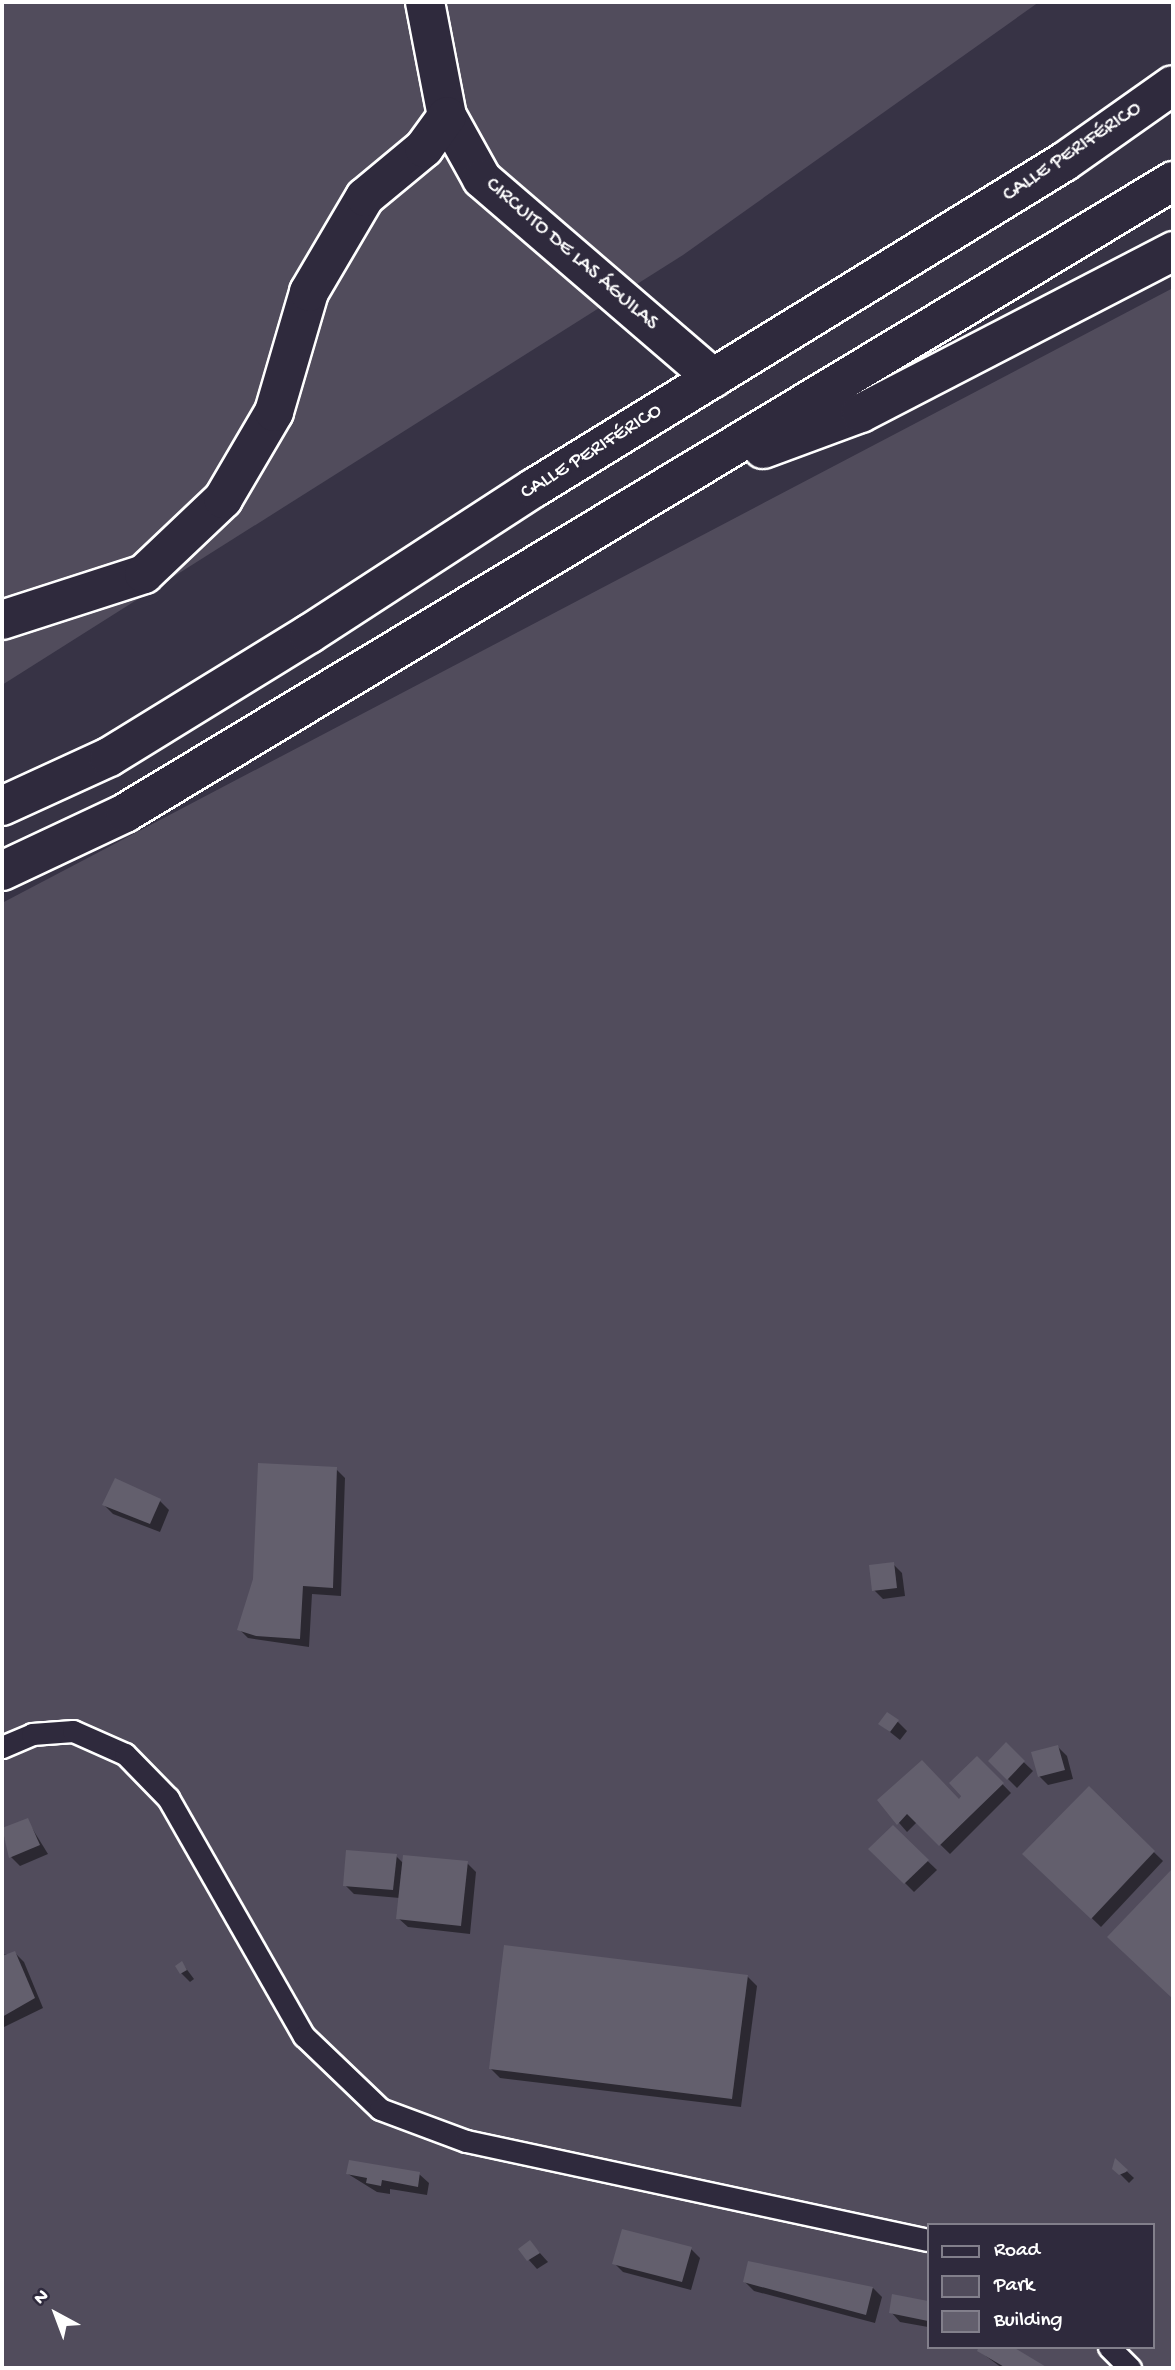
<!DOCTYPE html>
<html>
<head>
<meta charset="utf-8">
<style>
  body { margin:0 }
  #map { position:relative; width:1175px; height:2370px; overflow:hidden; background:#373345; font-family:"Gochi Hand",sans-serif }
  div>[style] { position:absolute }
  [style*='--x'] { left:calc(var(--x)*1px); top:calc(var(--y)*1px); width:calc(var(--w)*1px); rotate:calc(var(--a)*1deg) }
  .green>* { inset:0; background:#514c5c }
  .shadow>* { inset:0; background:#0007 }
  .building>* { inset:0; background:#635f6d }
  .roads { filter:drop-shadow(2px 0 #fff) drop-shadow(-2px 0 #fff) drop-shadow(0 2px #fff) drop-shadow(0 -2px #fff) }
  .service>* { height:21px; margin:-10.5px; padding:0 10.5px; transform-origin:10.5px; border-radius:10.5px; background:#2f2a3d }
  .minor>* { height:38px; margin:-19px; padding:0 19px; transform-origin:19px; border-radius:19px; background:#2f2a3d }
  .trunk>* { height:38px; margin:-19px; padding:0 19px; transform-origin:19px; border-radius:19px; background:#2f2a3d }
  span { translate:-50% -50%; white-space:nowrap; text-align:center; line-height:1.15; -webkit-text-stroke:6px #2f2a3d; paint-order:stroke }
  .street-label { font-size:21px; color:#fff }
  .frame { position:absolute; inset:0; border:4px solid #fff; pointer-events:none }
  .legend { position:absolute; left:927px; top:2223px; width:228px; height:126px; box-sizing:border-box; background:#2f2a3d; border:2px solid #827f8b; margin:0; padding:9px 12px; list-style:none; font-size:21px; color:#fff }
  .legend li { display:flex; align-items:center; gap:14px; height:35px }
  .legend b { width:35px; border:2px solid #827f8b }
  .north { position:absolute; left:21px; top:2279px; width:70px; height:70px; -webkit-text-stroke:5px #2f2a3d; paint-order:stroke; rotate:319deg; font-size:19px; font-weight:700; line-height:28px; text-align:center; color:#fff }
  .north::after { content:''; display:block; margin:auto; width:24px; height:32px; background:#fff; clip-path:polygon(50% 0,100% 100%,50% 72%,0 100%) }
</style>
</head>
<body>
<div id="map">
  <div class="green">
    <i style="clip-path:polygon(2px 2px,1039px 2px,683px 255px,2px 685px)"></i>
    <i style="clip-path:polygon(evenodd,1173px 288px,1173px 2368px,2px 2368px,2px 903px,1173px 288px,928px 2225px,1152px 2225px,1152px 2347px,928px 2347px,928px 2225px)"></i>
  </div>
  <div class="shadow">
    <i style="clip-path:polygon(336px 1469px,345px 1478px,341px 1596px,312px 1594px,309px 1647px,248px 1638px,239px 1629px)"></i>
    <i style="clip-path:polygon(115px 1481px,160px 1501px,169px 1510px,160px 1532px,113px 1514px,104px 1505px)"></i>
    <i style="clip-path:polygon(893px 1564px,902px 1573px,905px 1596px,883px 1599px,874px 1590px)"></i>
    <i style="clip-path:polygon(898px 1722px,907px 1731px,900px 1740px,880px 1724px)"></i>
    <i style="clip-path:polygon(1006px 1745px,1033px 1771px,1017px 1788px,990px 1761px)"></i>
    <i style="clip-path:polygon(1058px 1747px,1067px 1756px,1073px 1779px,1048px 1785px,1039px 1776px)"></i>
    <i style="clip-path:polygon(977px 1758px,1011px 1793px,950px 1854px,917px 1822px,907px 1832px,879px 1800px,959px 1801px)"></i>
    <i style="clip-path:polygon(1089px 1789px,1163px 1861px,1101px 1927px,1025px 1854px)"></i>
    <i style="clip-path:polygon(27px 1820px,48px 1854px,20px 1866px,11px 1857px,2px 1830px)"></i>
    <i style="clip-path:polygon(893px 1828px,937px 1870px,914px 1892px,871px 1849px)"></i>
    <i style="clip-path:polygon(396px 1856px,404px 1864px,467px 1863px,476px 1872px,470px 1934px,408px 1927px,398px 1918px,400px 1898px,354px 1894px,345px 1885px)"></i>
    <i style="clip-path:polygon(1173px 1871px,1173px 1997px,1118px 1946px)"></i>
    <i style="clip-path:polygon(15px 1953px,24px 1962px,43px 2008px,2px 2028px,2px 1955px)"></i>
    <i style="clip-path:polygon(182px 1963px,194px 1979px,190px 1982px,181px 1973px)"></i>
    <i style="clip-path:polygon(747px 1976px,757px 1986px,741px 2107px,500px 2078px,491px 2069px)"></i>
    <i style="clip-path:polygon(1119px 2164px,1134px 2178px,1129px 2183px,1115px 2169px)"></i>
    <i style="clip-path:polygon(348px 2174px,419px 2174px,429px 2183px,427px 2195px,390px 2189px,390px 2194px,377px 2192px)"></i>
    <i style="clip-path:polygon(530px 2242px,548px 2262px,537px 2269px,520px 2250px)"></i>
    <i style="clip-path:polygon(691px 2249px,700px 2258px,691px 2290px,623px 2272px,614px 2263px)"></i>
    <i style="clip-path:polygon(745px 2282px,873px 2288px,882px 2297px,875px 2323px,754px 2291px)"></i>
    <i style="clip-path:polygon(894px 2296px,928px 2303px,928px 2327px,900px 2322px,891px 2312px)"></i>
    <i style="clip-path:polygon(1009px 2347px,1044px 2368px,1002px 2368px,979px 2351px)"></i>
  </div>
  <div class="building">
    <i style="clip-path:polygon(258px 1463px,337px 1467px,333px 1588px,303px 1586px,300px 1639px,256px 1636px,237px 1630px,253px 1579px)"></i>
    <i style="clip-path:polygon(115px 1478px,161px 1499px,150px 1524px,102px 1505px)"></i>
    <i style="clip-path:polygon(894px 1562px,897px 1588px,872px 1591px,869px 1565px)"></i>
    <i style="clip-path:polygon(887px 1712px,899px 1720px,890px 1732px,878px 1724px)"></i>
    <i style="clip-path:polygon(1006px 1742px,1025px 1761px,1007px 1780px,988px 1761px)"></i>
    <i style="clip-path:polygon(1058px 1745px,1065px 1770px,1038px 1777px,1031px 1752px)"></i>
    <i style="clip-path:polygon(977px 1756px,1004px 1783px,939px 1846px,907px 1814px,897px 1825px,877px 1800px,922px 1760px,959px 1799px,961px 1796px,949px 1783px)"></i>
    <i style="clip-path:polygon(1089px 1786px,1155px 1851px,1091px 1919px,1022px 1854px)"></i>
    <i style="clip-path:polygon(28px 1818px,40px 1845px,9px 1858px,2px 1828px)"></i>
    <i style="clip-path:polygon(893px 1825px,929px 1860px,904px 1884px,868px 1849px)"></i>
    <i style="clip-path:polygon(346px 1850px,397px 1854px,393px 1890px,343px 1886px)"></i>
    <i style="clip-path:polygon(403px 1855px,468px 1861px,461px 1926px,396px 1919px)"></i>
    <i style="clip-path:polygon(1173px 1868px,1173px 1999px,1107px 1937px)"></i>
    <i style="clip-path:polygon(504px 1945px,748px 1975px,732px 2099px,489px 2069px)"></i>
    <i style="clip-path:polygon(15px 1951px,35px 1998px,2px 2017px,2px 1956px)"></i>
    <i style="clip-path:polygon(182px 1961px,187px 1970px,180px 1974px,175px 1966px)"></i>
    <i style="clip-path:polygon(1115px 2158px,1128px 2170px,1126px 2172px,1119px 2175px,1112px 2169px)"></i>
    <i style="clip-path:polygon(349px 2160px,420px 2172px,418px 2187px,382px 2180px,381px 2186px,366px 2183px,367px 2178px,346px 2174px)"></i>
    <i style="clip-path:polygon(622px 2229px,692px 2247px,682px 2282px,612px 2264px)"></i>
    <i style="clip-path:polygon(530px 2240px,540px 2253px,527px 2261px,518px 2249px)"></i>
    <i style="clip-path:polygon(748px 2261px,873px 2287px,866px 2315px,743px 2282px)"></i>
    <i style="clip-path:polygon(892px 2294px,928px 2301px,928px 2321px,889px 2313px)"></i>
    <i style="clip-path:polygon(979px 2347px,1013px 2347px,1048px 2368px,1006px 2368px,977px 2351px)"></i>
  </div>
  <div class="roads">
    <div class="service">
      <i style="--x:2;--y:1747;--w:33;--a:-23"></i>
      <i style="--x:32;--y:1734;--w:41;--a:-4.2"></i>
      <i style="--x:73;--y:1731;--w:57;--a:23.9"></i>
      <i style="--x:125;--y:1754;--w:62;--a:45.7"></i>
      <i style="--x:168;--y:1798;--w:274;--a:60.3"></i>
      <i style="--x:304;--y:2036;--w:105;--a:43.8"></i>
      <i style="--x:380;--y:2109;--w:92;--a:20.4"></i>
      <i style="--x:466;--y:2141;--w:472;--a:12.1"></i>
      <i style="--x:1109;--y:2347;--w:30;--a:45"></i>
    </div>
    <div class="minor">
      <i style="--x:425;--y:2;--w:116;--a:79.1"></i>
      <i style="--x:447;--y:116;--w:72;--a:60.9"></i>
      <i style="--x:482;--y:179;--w:305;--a:40.7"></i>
      <i style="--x:2;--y:620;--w:149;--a:-17.9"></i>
      <i style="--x:144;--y:574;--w:109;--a:-43.5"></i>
      <i style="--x:223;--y:499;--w:101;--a:-59.6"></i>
      <i style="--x:274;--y:412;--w:125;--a:-73.7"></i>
      <i style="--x:309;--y:292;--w:110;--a:-59.5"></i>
      <i style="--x:365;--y:197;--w:77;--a:-39.7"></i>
      <i style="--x:424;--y:148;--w:39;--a:-54"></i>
    </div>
    <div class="trunk">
      <i style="--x:763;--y:449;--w:104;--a:-20.2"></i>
      <i style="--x:861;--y:413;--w:352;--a:-27.4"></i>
      <i style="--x:2;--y:806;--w:118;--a:-24.6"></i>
      <i style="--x:109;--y:757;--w:235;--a:-31.6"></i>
      <i style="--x:309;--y:634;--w:268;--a:-33"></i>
      <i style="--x:534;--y:488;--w:622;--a:-31.6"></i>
      <i style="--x:1064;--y:162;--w:133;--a:-35.2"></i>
      <i style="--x:2;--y:871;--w:136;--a:-25.2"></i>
      <i style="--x:125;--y:813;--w:1224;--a:-31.09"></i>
    </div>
  </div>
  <div class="street-label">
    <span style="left:1073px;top:153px;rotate:-34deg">CALLE PERIFÉRICO</span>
    <span style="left:571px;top:255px;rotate:41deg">CIRCUITO DE LAS ÁGUILAS</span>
    <span style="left:592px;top:453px;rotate:-32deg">CALLE PERIFÉRICO</span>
  </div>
  <div class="frame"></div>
  <ul class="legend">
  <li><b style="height:9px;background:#2f2a3d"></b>Road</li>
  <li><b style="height:19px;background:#514c5c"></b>Park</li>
  <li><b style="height:19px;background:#635f6d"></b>Building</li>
  </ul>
  <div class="north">N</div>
</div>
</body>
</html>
